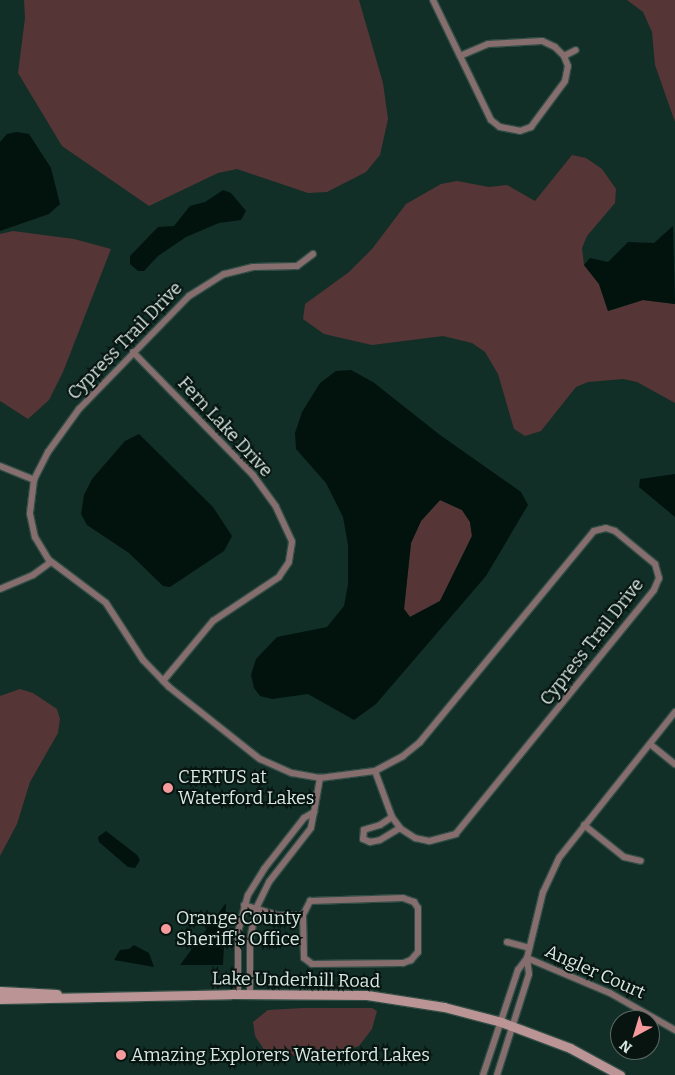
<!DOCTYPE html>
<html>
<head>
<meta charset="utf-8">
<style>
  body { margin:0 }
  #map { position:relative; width:675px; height:1075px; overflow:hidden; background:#112f27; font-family:Bitter,serif }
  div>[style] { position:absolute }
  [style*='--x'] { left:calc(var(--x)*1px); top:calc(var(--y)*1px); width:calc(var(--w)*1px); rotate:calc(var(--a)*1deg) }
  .green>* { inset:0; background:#563536 }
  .water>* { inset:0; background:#02130e }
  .roads { filter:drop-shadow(1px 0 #314d45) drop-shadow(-1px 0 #314d45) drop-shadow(0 1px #314d45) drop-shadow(0 -1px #314d45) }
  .street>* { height:6px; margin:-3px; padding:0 3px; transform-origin:3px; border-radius:3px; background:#866d6e }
  .secondary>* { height:9px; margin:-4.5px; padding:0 4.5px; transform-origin:4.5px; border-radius:4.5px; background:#bb9495 }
  .dots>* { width:14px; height:14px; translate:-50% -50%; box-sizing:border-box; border:2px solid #081410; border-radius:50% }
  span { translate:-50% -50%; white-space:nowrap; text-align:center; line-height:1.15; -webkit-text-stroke:4px #081410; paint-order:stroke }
  .street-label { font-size:18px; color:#d7e8e3 }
  .poi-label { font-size:18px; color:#d7e8e3 }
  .left { translate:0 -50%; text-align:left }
  .north { position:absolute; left:610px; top:1010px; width:50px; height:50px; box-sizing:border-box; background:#081410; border:1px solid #5b6964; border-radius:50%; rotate:219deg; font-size:14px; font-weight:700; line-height:20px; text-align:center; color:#d7e8e3 }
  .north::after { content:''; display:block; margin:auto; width:18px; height:22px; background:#f59b9e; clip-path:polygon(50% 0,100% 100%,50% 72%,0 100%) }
</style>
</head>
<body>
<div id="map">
  <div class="green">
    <i style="clip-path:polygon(24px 0,359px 0,383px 83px,388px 119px,380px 155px,366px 172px,327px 192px,308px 193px,237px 169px,218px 173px,149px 206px,62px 146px,18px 73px,25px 18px)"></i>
    <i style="clip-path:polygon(627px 0,675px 0,675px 122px,655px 65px,652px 32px,643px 12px)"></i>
    <i style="clip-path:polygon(572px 155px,586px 158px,602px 169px,616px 189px,615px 203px,587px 236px,582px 248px,584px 265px,599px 284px,608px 311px,643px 300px,675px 304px,675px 403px,637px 382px,623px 379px,588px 382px,576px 387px,541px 431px,525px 436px,514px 429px,498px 374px,485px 352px,472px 343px,443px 336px,372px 345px,324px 334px,303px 319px,305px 304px,349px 272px,372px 249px,406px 204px,441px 184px,457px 181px,489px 187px,507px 185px,535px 201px)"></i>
    <i style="clip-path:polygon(13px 231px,74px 239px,111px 249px,63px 372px,49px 400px,28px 419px,0 401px,0 234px)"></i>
    <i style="clip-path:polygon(440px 500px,462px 510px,470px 522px,472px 536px,440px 601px,410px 617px,404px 609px,411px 543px,421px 521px)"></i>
    <i style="clip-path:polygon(20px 689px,33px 693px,57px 709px,60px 719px,58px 733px,30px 782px,17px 824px,0 856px,0 696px)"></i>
    <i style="clip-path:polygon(303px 1008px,372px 1008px,377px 1011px,372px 1029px,359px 1046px,331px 1055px,274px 1056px,265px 1051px,255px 1036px,253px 1022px,268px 1010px)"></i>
  </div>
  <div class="water">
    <i style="clip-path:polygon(17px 132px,29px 134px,51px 168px,60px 204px,49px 214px,0 231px,0 142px,7px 134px)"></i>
    <i style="clip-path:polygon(223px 190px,231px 193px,246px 211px,241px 220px,219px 223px,186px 237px,158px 256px,144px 271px,138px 271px,130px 264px,130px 256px,158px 227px,174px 226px,190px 206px,205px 202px)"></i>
    <i style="clip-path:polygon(673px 226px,675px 304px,643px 300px,608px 311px,599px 284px,584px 265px,590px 258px,608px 262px,628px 242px,654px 243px)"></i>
    <i style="clip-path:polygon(evenodd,351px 370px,373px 382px,440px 435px,521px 492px,528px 505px,486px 576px,376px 704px,354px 720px,308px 694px,272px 699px,260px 696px,254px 688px,251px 675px,256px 659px,277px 637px,327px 627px,344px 606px,348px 584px,348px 545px,343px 517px,326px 483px,296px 449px,295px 433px,302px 412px,320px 383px,336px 371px,351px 370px,440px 500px,462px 510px,470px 522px,472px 536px,440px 601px,410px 617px,404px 609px,411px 543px,421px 521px,440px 500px)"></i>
    <i style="clip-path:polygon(139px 434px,213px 507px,232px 536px,224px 551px,170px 587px,163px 586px,129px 553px,87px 525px,81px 514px,84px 495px,92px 479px,125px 441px)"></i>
    <i style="clip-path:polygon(675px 474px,675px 517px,639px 487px,640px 479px)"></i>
    <i style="clip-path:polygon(106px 831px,137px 855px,140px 860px,135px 868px,128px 867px,99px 842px,98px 837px)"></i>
    <i style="clip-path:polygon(226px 903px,223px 965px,180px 965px)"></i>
    <i style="clip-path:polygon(134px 945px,149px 953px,154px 967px,114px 960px,120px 950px,129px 949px)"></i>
  </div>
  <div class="roads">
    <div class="street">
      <i style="--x:433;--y:0;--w:62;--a:64.3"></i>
      <i style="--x:460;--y:56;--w:71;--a:64.2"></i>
      <i style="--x:491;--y:120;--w:11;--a:38"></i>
      <i style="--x:500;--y:127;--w:20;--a:11"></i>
      <i style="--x:520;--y:131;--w:12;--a:-20"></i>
      <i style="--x:531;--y:127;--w:57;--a:-53.5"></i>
      <i style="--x:565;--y:81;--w:15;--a:-79"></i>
      <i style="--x:568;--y:66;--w:11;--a:-112"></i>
      <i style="--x:564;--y:56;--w:13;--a:-135"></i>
      <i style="--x:555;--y:47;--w:14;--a:-155"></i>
      <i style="--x:542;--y:41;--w:54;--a:176.8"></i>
      <i style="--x:488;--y:44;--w:30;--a:157"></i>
      <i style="--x:564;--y:56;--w:13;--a:-27"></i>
      <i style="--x:313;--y:254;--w:20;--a:143"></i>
      <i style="--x:297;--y:266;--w:44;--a:178.7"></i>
      <i style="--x:253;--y:267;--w:30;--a:166"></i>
      <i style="--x:224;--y:274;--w:41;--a:147.8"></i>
      <i style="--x:189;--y:296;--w:158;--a:134.2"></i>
      <i style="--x:79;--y:409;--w:53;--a:125.8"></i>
      <i style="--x:48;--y:452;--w:31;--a:117"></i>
      <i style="--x:34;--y:480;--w:34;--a:97"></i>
      <i style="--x:30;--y:514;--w:24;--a:78"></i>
      <i style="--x:35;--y:537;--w:27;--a:59"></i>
      <i style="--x:49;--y:560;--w:71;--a:37"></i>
      <i style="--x:106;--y:603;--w:68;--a:57"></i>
      <i style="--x:143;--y:660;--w:37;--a:46"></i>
      <i style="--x:169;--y:687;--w:116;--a:38.4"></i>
      <i style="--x:260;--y:759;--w:35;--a:24"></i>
      <i style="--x:292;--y:773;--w:28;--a:10"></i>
      <i style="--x:320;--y:778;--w:55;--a:-7.3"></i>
      <i style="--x:375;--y:771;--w:32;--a:-28"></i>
      <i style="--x:403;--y:756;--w:22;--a:-39"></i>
      <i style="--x:420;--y:742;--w:273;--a:-50.5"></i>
      <i style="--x:594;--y:531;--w:12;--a:-14"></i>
      <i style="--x:606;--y:528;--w:9;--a:18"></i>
      <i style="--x:615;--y:531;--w:52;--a:39.5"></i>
      <i style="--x:655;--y:564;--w:15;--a:74"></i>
      <i style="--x:659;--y:578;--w:13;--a:113"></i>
      <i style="--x:654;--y:590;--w:314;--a:129.1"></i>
      <i style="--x:456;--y:834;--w:28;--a:165"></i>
      <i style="--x:429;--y:841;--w:14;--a:-168"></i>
      <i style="--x:415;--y:838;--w:17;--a:-147"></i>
      <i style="--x:401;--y:829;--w:15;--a:-127"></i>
      <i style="--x:392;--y:817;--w:49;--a:-110.3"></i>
      <i style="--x:133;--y:352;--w:172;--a:45.7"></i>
      <i style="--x:253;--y:475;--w:39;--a:54"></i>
      <i style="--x:276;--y:507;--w:38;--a:65"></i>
      <i style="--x:292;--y:542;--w:20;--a:99"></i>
      <i style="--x:289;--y:562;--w:18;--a:124"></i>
      <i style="--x:279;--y:577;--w:79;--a:146.3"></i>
      <i style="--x:213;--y:621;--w:78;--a:129.8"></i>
      <i style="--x:0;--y:466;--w:37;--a:22"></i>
      <i style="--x:0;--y:589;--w:36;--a:-23"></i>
      <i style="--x:33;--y:575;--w:22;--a:-36"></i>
      <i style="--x:675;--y:712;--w:186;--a:128.5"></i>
      <i style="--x:559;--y:858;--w:38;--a:115"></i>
      <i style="--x:543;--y:892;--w:68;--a:103.6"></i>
      <i style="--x:527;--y:958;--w:90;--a:22.9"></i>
      <i style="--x:610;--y:993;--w:75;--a:29.6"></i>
      <i style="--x:650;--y:744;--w:32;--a:39"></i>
      <i style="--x:314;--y:812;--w:35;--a:-80"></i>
      <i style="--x:392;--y:817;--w:14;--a:146"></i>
      <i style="--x:380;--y:825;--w:17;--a:163"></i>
      <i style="--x:364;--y:830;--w:9;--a:96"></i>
      <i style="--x:363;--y:839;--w:8;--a:23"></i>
      <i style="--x:370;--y:842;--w:10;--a:-11"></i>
      <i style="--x:380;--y:840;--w:23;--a:-31"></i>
      <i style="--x:584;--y:825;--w:51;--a:38.7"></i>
      <i style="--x:624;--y:857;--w:17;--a:13"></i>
      <i style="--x:403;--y:898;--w:12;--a:20"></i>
      <i style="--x:414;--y:902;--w:7;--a:56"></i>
      <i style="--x:418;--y:908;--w:44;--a:90"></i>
      <i style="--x:418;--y:952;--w:11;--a:131"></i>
      <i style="--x:411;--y:960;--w:9;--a:159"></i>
      <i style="--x:403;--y:963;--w:91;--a:179.4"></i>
      <i style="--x:312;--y:964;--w:10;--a:-143"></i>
      <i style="--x:304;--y:958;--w:43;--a:-91.3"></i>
      <i style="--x:303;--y:915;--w:16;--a:-63"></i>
      <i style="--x:310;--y:901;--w:93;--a:-1.8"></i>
      <i style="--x:244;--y:905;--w:34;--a:17"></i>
      <i style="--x:276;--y:915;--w:27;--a:0"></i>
      <i style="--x:507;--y:942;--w:23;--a:15"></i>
      <i style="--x:238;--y:994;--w:62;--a:-90"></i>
      <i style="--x:238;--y:932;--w:38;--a:-75"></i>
      <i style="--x:248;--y:895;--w:31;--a:-58"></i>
      <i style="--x:264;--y:869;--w:65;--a:-51.9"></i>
      <i style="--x:304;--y:818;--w:12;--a:-31"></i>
      <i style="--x:314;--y:812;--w:16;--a:101"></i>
      <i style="--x:311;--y:828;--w:68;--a:127.9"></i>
      <i style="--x:269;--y:882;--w:30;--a:116"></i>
      <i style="--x:256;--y:909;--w:32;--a:101"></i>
      <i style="--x:250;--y:940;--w:54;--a:90"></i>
      <i style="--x:483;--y:1075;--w:111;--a:-71.6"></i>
      <i style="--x:518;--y:970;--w:15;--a:-53"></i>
      <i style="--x:527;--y:958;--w:16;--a:83"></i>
      <i style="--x:529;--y:974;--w:106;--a:107.6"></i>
    </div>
    <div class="secondary">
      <i style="--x:0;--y:991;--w:57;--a:3"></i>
      <i style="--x:0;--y:999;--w:231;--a:-1.2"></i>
      <i style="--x:231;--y:994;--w:136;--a:0.4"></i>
      <i style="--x:367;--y:995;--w:78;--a:8.9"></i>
      <i style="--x:444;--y:1007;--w:59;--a:14.7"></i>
      <i style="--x:501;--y:1022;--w:74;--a:20.6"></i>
      <i style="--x:570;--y:1048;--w:57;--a:28.4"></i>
    </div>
  </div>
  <div class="dots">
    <i style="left:168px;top:788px;background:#f59b9e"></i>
    <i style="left:166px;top:929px;background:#f59b9e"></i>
    <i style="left:121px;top:1055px;background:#f59b9e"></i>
  </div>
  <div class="street-label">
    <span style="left:125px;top:341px;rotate:-46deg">Cypress Trail Drive</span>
    <span style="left:225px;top:427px;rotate:47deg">Fern Lake Drive</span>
    <span style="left:592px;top:642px;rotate:-52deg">Cypress Trail Drive</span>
    <span style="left:595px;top:972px;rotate:24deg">Angler Court</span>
    <span style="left:296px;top:980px;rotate:1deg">Lake Underhill Road</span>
  </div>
  <div class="poi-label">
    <span class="left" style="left:178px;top:788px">CERTUS at<br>Waterford Lakes</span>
    <span class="left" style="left:176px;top:929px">Orange County<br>Sheriff's Office</span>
    <span class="left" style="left:131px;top:1055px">Amazing Explorers Waterford Lakes</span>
  </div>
  <div class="north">N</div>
</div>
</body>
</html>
